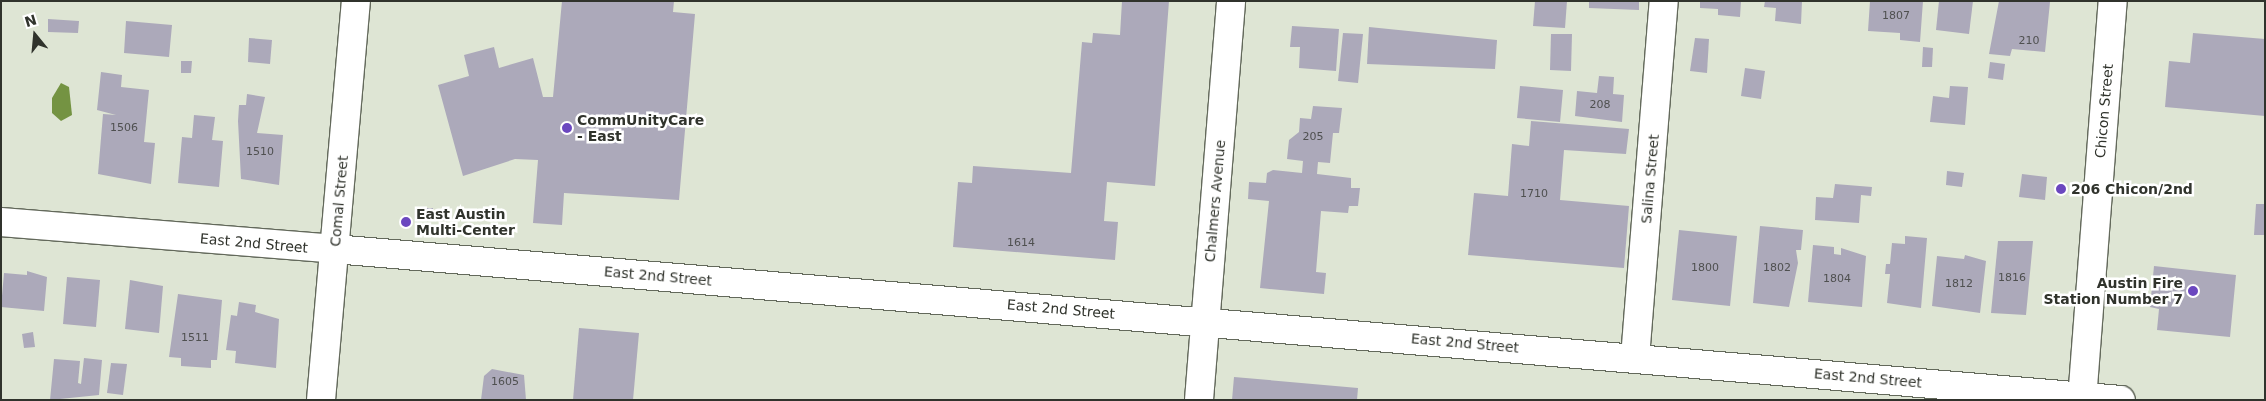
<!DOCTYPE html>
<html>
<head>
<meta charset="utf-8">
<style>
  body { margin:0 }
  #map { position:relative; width:2266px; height:401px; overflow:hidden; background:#dee5d4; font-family:"DejaVu Sans",sans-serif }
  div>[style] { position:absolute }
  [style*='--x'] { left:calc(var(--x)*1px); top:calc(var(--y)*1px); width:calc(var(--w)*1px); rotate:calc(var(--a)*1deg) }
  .water>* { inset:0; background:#749342 }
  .building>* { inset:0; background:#aca9ba }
  .roads { filter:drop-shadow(1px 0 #63695b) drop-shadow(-1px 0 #63695b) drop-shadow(0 1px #63695b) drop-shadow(0 -1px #63695b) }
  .minor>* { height:28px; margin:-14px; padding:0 14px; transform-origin:14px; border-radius:14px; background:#fff }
  .tertiary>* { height:28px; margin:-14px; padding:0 14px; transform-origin:14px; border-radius:14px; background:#fff }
  .dots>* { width:14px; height:14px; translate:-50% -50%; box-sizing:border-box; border:2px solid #fff; border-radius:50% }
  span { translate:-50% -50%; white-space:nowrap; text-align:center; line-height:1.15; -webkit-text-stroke:5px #fff; paint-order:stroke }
  .number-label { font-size:11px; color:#4f5050 }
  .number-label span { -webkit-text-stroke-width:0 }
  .street-label { font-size:14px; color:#30332c }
  .poi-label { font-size:14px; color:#30332c; font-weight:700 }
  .left { translate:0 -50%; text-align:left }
  .right { translate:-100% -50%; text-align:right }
  .frame { position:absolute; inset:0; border:2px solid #30332c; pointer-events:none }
  .north { position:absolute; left:10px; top:10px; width:50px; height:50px; -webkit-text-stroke:4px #fff; paint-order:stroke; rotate:343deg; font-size:14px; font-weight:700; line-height:20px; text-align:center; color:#30332c }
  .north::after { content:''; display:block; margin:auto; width:18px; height:22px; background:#30332c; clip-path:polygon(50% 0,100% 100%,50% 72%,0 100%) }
</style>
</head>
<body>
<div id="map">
  <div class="water">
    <i style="clip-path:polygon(61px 83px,69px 87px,72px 115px,61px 121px,52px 113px,52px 98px)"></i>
  </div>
  <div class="building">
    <i style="clip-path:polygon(562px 1px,674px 1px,673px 12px,695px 14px,679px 200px,564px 193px,562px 225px,533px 223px,538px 160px,515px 159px,463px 176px,438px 85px,469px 76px,464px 55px,494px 47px,499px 68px,533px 58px,543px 97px,553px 97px)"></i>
    <i style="clip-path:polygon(1122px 1px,1169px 1px,1155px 186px,1107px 182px,1104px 221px,1118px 222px,1115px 260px,953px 247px,958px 182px,972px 183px,973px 166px,1071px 173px,1082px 42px,1092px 43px,1093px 33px,1120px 35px)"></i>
    <i style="clip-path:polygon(1535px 1px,1567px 1px,1565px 28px,1533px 26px)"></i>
    <i style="clip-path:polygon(1589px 1px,1639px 1px,1639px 10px,1589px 8px)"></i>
    <i style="clip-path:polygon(1700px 1px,1741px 1px,1740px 17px,1718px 15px,1718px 9px,1700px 8px)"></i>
    <i style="clip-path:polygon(1765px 1px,1802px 1px,1801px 24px,1775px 21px,1776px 8px,1764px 7px)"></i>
    <i style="clip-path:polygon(1870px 1px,1923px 1px,1920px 42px,1900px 40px,1900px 33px,1868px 31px)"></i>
    <i style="clip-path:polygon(1939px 1px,1973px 1px,1969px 34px,1936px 30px)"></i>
    <i style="clip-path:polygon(1999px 1px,2050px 2px,2045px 52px,2012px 49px,2010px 56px,1989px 54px)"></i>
    <i style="clip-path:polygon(48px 19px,79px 21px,78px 33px,48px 32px)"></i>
    <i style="clip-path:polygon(126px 21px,172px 25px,169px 57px,124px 53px)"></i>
    <i style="clip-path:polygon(1292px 26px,1339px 29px,1336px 71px,1299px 68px,1300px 47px,1290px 47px)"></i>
    <i style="clip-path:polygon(1369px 27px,1497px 40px,1495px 69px,1367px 64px)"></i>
    <i style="clip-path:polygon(1343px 33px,1363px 34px,1358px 83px,1338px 81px)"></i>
    <i style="clip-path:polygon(2193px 33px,2265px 39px,2265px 116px,2165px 107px,2169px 61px,2190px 63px)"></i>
    <i style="clip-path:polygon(1551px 34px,1572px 34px,1571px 71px,1550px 70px)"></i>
    <i style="clip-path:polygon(249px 38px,272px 40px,270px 64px,248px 62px)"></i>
    <i style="clip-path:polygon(1695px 38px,1709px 39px,1707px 73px,1690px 71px)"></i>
    <i style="clip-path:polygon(1923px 47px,1933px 48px,1932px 67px,1922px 67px)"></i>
    <i style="clip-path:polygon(181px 61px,192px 61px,191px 73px,181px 73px)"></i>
    <i style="clip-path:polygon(1990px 62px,2005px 64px,2003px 80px,1988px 78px)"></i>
    <i style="clip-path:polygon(1745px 68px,1765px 71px,1761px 99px,1741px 96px)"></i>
    <i style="clip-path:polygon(101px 72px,122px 75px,121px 87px,149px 90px,144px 142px,155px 143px,151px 184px,98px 174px,103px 114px,116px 115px,97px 110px)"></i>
    <i style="clip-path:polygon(1599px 76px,1614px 77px,1613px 94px,1624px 95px,1622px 122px,1575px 116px,1577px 91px,1597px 93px)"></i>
    <i style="clip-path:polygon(1520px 86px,1563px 90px,1560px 122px,1517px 118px)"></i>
    <i style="clip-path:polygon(1950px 86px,1968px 87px,1965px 125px,1930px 122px,1933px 96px,1949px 98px)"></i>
    <i style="clip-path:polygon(247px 94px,265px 97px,257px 133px,283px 135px,279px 185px,241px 179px,238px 121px,239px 105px,246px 105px)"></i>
    <i style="clip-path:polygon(1313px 106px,1342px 108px,1339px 133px,1333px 133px,1330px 163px,1318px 162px,1317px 174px,1351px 178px,1351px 188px,1360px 188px,1358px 206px,1349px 206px,1348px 213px,1321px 211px,1316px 272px,1326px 273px,1324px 294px,1260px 288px,1269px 201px,1248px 199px,1249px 182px,1266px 183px,1267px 173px,1273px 170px,1302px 173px,1303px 161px,1287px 159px,1289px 140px,1299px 132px,1300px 118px,1311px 119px)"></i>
    <i style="clip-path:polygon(194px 115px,215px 117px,212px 140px,223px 141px,219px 187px,178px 183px,182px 137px,192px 138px)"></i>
    <i style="clip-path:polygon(1531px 121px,1629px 129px,1626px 154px,1564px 150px,1560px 200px,1629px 206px,1624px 268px,1468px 255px,1474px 193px,1508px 196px,1512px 144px,1529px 146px)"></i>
    <i style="clip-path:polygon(1947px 171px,1964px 173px,1962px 187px,1946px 185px)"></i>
    <i style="clip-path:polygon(2022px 174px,2047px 177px,2045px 200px,2019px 197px)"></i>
    <i style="clip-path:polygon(1835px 184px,1872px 187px,1871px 196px,1861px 195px,1859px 223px,1815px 220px,1816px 197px,1833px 198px)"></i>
    <i style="clip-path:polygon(2256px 204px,2265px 204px,2265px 235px,2254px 235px)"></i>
    <i style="clip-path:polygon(422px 208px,433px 208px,432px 219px,421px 218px)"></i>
    <i style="clip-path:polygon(1760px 226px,1803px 230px,1801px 250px,1796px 250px,1798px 263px,1789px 307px,1753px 303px)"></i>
    <i style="clip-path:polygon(1679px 230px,1737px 236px,1730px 306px,1672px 300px)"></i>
    <i style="clip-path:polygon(1905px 236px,1927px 238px,1921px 308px,1887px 303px,1890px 274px,1885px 274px,1886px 264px,1890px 264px,1892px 243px,1905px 244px)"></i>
    <i style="clip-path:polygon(1998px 241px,2033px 241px,2026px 315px,1991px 313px)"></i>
    <i style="clip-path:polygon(1813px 245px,1834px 247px,1834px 254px,1841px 255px,1841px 248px,1866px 256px,1862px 307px,1808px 302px)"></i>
    <i style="clip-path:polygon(1965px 255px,1986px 261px,1980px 313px,1932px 306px,1937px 256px,1964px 259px)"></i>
    <i style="clip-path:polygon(2154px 266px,2236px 275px,2230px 337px,2157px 330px,2159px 309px,2150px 307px)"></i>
    <i style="clip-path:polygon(27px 271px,47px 277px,44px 311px,1px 307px,4px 273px,27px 275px)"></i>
    <i style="clip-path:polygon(67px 277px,100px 280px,96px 327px,63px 324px)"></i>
    <i style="clip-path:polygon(130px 280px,163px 286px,159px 333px,125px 329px)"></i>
    <i style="clip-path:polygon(178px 294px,222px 300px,217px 360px,211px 360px,211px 368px,181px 366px,181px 358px,169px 357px)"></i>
    <i style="clip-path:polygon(239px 302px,256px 305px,255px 312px,279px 319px,276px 368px,235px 363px,236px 351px,226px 350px,231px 315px,237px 316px)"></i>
    <i style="clip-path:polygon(579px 328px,639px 333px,633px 400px,573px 400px)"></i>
    <i style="clip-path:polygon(33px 332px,35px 347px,24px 348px,22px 334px)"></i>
    <i style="clip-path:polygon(84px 358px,102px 360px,99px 395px,50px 400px,54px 359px,80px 361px,78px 383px,81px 384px)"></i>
    <i style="clip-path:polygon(111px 363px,127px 364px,123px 395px,107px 393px)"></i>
    <i style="clip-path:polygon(492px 369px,524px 375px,526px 400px,481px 400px,484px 376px)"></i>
    <i style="clip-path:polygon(1234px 377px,1358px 388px,1357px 400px,1232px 400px)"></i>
  </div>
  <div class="roads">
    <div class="minor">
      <i style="--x:1;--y:222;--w:334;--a:4.6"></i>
      <i style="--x:1635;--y:358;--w:358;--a:-85.4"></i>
      <i style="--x:1199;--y:400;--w:400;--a:-85.4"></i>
    </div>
    <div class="tertiary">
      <i style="--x:334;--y:249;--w:1793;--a:4.83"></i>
      <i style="--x:321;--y:400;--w:401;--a:-85"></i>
      <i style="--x:2082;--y:400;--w:400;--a:-85.6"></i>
    </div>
  </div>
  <div class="dots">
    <i style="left:567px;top:128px;background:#6b47bf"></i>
    <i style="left:2061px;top:189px;background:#6b47bf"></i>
    <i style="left:406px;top:222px;background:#6b47bf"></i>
    <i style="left:2193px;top:291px;background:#6b47bf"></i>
  </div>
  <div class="number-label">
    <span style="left:1896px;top:16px">1807</span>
    <span style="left:2029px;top:41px">210</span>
    <span style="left:1600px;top:105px">208</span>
    <span style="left:124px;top:128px">1506</span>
    <span style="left:1313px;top:137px">205</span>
    <span style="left:260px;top:152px">1510</span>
    <span style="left:1534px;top:194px">1710</span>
    <span style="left:1021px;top:243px">1614</span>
    <span style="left:1705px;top:268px">1800</span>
    <span style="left:1777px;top:268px">1802</span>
    <span style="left:2012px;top:278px">1816</span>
    <span style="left:1837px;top:279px">1804</span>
    <span style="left:1959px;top:284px">1812</span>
    <span style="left:195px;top:338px">1511</span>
    <span style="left:505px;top:382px">1605</span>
  </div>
  <div class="street-label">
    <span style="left:2104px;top:111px;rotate:-85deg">Chicon Street</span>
    <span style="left:1650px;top:179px;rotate:-85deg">Salina Street</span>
    <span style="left:339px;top:201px;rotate:-85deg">Comal Street</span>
    <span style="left:1215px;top:201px;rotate:-85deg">Chalmers Avenue</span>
    <span style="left:254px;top:243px;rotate:5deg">East 2nd Street</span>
    <span style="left:658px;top:276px;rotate:5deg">East 2nd Street</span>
    <span style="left:1061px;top:309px;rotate:5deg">East 2nd Street</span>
    <span style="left:1465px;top:343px;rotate:5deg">East 2nd Street</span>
    <span style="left:1868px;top:378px;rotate:5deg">East 2nd Street</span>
  </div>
  <div class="poi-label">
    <span class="left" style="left:577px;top:128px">CommUnityCare<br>- East</span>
    <span class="left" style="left:2071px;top:189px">206 Chicon/2nd</span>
    <span class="left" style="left:416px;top:222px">East Austin<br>Multi-Center</span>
    <span class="right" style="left:2183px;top:291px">Austin Fire<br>Station Number 7</span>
  </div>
  <div class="frame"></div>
  <div class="north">N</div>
</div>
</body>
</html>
